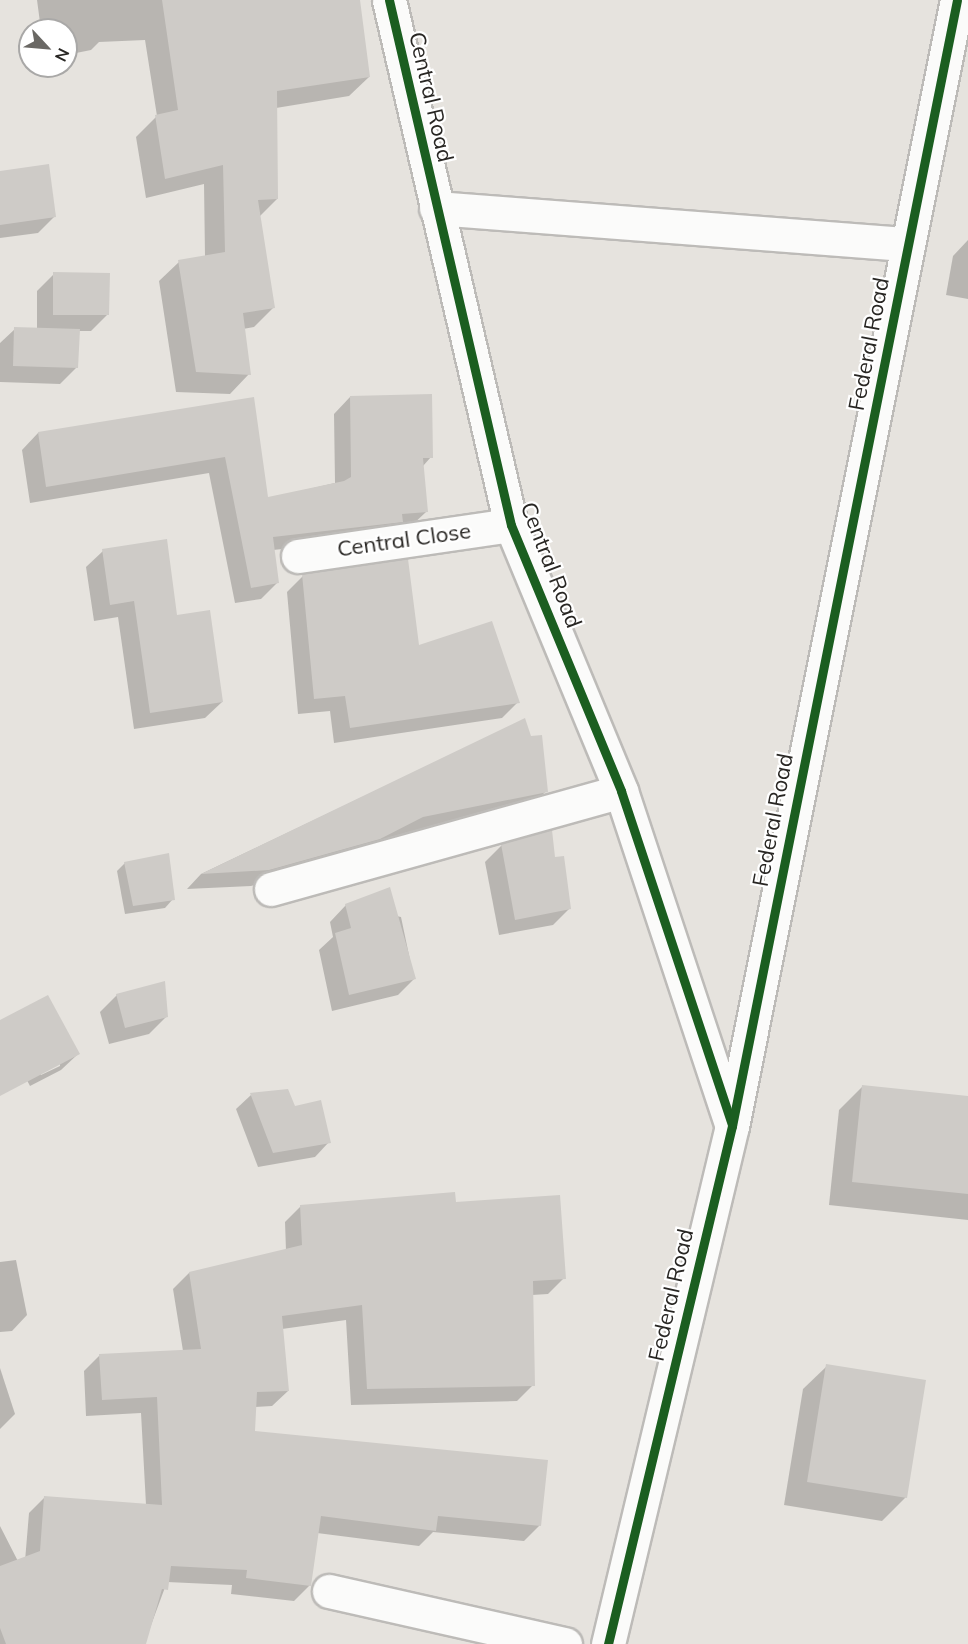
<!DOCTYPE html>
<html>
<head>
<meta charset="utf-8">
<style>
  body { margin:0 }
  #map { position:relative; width:968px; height:1644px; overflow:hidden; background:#e6e3de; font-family:Mulish,sans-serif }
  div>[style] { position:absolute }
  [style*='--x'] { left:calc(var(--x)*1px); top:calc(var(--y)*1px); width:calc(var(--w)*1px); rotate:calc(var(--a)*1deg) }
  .shadow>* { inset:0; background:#0003 }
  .building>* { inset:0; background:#cecbc7 }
  .roads { filter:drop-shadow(2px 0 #bdbbb8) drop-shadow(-2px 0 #bdbbb8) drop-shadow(0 2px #bdbbb8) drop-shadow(0 -2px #bdbbb8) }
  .street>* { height:33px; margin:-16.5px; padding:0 16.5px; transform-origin:16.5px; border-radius:16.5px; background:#fbfbfa }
  .cycleway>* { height:9px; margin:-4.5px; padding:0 4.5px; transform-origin:4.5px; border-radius:4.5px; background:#1b5e20 }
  span { translate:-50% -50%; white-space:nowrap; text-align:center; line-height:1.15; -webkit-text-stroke:4.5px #fff; paint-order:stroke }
  .street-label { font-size:22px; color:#282623 }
  .north { position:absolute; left:18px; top:18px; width:60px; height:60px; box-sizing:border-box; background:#fff; border:2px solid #a9a8a7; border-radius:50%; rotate:116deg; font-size:16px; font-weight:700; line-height:24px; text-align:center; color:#282623 }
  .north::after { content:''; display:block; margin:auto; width:21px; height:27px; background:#6a6864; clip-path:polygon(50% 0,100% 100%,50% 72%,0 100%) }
</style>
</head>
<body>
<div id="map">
  <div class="shadow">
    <i style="clip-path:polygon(37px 0,358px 0,369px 77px,349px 96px,276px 108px,277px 199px,259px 217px,274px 307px,254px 327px,243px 329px,249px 374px,230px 394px,176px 392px,159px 281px,179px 262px,205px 257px,204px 184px,146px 198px,136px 137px,157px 116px,145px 40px,99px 42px,91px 50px,66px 55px,66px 30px,41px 30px)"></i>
    <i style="clip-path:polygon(0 172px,55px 216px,38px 233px,0 238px)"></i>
    <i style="clip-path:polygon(968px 240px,968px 299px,946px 295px,953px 256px)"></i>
    <i style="clip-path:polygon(54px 274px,108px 314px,91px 331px,78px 331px,77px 367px,60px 384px,0 382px,0 343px,15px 329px,37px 329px,37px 291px)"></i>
    <i style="clip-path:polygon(350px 397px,431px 457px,423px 466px,426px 512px,409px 528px,384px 538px,273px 550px,278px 582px,261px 599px,235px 603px,209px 473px,30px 503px,22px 450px,38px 433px,253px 399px,266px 499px,335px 483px,334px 414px)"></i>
    <i style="clip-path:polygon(103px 551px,175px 617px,222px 702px,205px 718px,134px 729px,118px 617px,94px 621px,86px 567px)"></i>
    <i style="clip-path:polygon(303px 576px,418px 647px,518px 702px,502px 718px,334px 743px,330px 711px,298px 714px,287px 592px)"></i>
    <i style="clip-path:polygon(524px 720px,546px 791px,530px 808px,405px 833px,362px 855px,251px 886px,187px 889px,201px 874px)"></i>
    <i style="clip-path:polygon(502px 845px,553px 859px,570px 908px,553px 925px,499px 935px,485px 862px)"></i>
    <i style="clip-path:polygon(125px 863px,173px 899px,165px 908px,125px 914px,117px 871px)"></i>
    <i style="clip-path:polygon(346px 905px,401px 917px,414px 979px,398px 995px,332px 1011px,319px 950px,333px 937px,330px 922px)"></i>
    <i style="clip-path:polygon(117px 995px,166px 1017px,149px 1034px,109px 1044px,100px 1012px)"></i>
    <i style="clip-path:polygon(evenodd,0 1029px,78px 1054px,61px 1070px,30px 1086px,0 1029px,60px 1062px,60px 1066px,41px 1075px,40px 1073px,60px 1062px)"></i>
    <i style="clip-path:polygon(862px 1087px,968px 1097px,968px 1220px,829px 1205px,839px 1110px)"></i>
    <i style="clip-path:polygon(251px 1095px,294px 1108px,329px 1142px,315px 1157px,258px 1167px,236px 1109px)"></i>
    <i style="clip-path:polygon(455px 1203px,564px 1278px,548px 1294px,532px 1295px,533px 1385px,517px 1401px,351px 1405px,346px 1320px,282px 1329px,288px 1391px,272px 1406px,255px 1407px,254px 1433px,540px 1525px,524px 1541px,433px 1532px,419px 1546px,317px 1533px,310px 1585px,294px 1601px,231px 1594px,232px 1585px,167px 1582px,144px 1644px,0 1644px,0 1526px,24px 1573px,29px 1513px,45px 1497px,146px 1505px,141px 1413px,86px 1416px,84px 1371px,100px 1355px,183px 1351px,173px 1289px,189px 1273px,286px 1251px,285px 1222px,301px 1206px)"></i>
    <i style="clip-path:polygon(16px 1260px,27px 1315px,12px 1331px,0 1332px,0 1262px)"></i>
    <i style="clip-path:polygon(827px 1366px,906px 1497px,882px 1521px,784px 1505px,803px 1389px)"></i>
    <i style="clip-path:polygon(0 1368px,15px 1414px,0 1429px)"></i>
  </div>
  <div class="building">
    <i style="clip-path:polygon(162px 0,360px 0,370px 77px,277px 91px,278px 199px,258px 200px,275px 308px,243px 313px,251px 375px,196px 372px,178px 260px,225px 252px,223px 165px,165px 179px,155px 115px,178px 110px)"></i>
    <i style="clip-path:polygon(49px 164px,56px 217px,0 225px,0 171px)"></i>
    <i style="clip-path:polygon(53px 272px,110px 273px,109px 315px,53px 315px)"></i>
    <i style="clip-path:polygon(14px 327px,80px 329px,78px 368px,13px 366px)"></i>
    <i style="clip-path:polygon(432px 394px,433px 458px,423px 458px,428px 512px,402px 514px,403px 522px,273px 537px,279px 583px,251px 588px,225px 457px,46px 487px,38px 432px,254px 397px,268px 497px,344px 481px,351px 477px,350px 396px)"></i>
    <i style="clip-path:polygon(167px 539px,177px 615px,210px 610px,223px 702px,150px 713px,134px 601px,110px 605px,102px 549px)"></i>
    <i style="clip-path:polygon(408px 559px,419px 645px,492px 621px,520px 703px,350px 728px,345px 696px,314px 699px,302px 574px)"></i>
    <i style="clip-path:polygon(525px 718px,531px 736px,542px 735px,548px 792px,423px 817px,380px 839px,269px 870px,201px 874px)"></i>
    <i style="clip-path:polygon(552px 830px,555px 857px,564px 856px,571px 909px,515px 920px,501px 844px)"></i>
    <i style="clip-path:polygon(169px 853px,175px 900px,133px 906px,124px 862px)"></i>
    <i style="clip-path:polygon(390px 887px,416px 979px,349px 995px,335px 933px,351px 928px,345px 904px)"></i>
    <i style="clip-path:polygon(165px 981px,168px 1017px,125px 1028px,116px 994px)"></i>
    <i style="clip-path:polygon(48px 995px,80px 1054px,0 1096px,0 1020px)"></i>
    <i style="clip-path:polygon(862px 1085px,968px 1096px,968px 1194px,852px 1182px)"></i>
    <i style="clip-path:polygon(288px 1089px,295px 1106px,321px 1100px,331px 1143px,273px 1153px,250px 1093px)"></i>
    <i style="clip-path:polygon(455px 1192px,456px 1202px,560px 1195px,566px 1279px,533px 1281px,535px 1386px,367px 1389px,362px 1305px,282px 1316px,289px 1391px,257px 1392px,255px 1431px,548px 1460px,541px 1526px,438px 1516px,436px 1531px,321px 1516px,311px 1586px,246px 1578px,247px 1570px,171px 1566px,168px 1590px,162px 1589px,146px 1644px,6px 1644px,0 1628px,0 1566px,40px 1551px,44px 1496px,162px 1505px,157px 1397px,102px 1400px,99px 1354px,201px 1349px,189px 1272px,302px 1245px,300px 1205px)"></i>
    <i style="clip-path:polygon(826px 1364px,926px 1380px,907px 1498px,807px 1482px)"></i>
  </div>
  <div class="roads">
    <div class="street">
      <i style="--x:389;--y:0;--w:539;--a:76.92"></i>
      <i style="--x:511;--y:525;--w:288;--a:67.5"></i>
      <i style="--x:621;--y:791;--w:351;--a:71.7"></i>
      <i style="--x:436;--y:208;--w:473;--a:4.4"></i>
      <i style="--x:298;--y:556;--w:215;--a:-8.3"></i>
      <i style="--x:271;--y:889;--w:363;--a:-15.6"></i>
      <i style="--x:329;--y:1591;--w:242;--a:12.7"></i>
      <i style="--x:608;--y:1644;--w:533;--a:-76.54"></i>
      <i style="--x:732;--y:1126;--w:1148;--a:-78.7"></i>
    </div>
  </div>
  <div class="cycleway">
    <i style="--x:389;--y:0;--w:539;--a:76.92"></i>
    <i style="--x:511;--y:525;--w:288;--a:67.5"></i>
    <i style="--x:621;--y:791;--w:352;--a:71.6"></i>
    <i style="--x:608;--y:1644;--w:533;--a:-76.54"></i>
    <i style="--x:732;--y:1126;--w:1148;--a:-78.7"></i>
  </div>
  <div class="street-label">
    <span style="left:431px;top:97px;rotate:77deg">Central Road</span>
    <span style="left:869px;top:344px;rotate:-79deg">Federal Road</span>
    <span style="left:404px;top:540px;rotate:-8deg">Central Close</span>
    <span style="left:551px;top:565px;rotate:69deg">Central Road</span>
    <span style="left:773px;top:820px;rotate:-79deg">Federal Road</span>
    <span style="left:671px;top:1295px;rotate:-77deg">Federal Road</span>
  </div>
  <div class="north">N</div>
</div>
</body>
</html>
